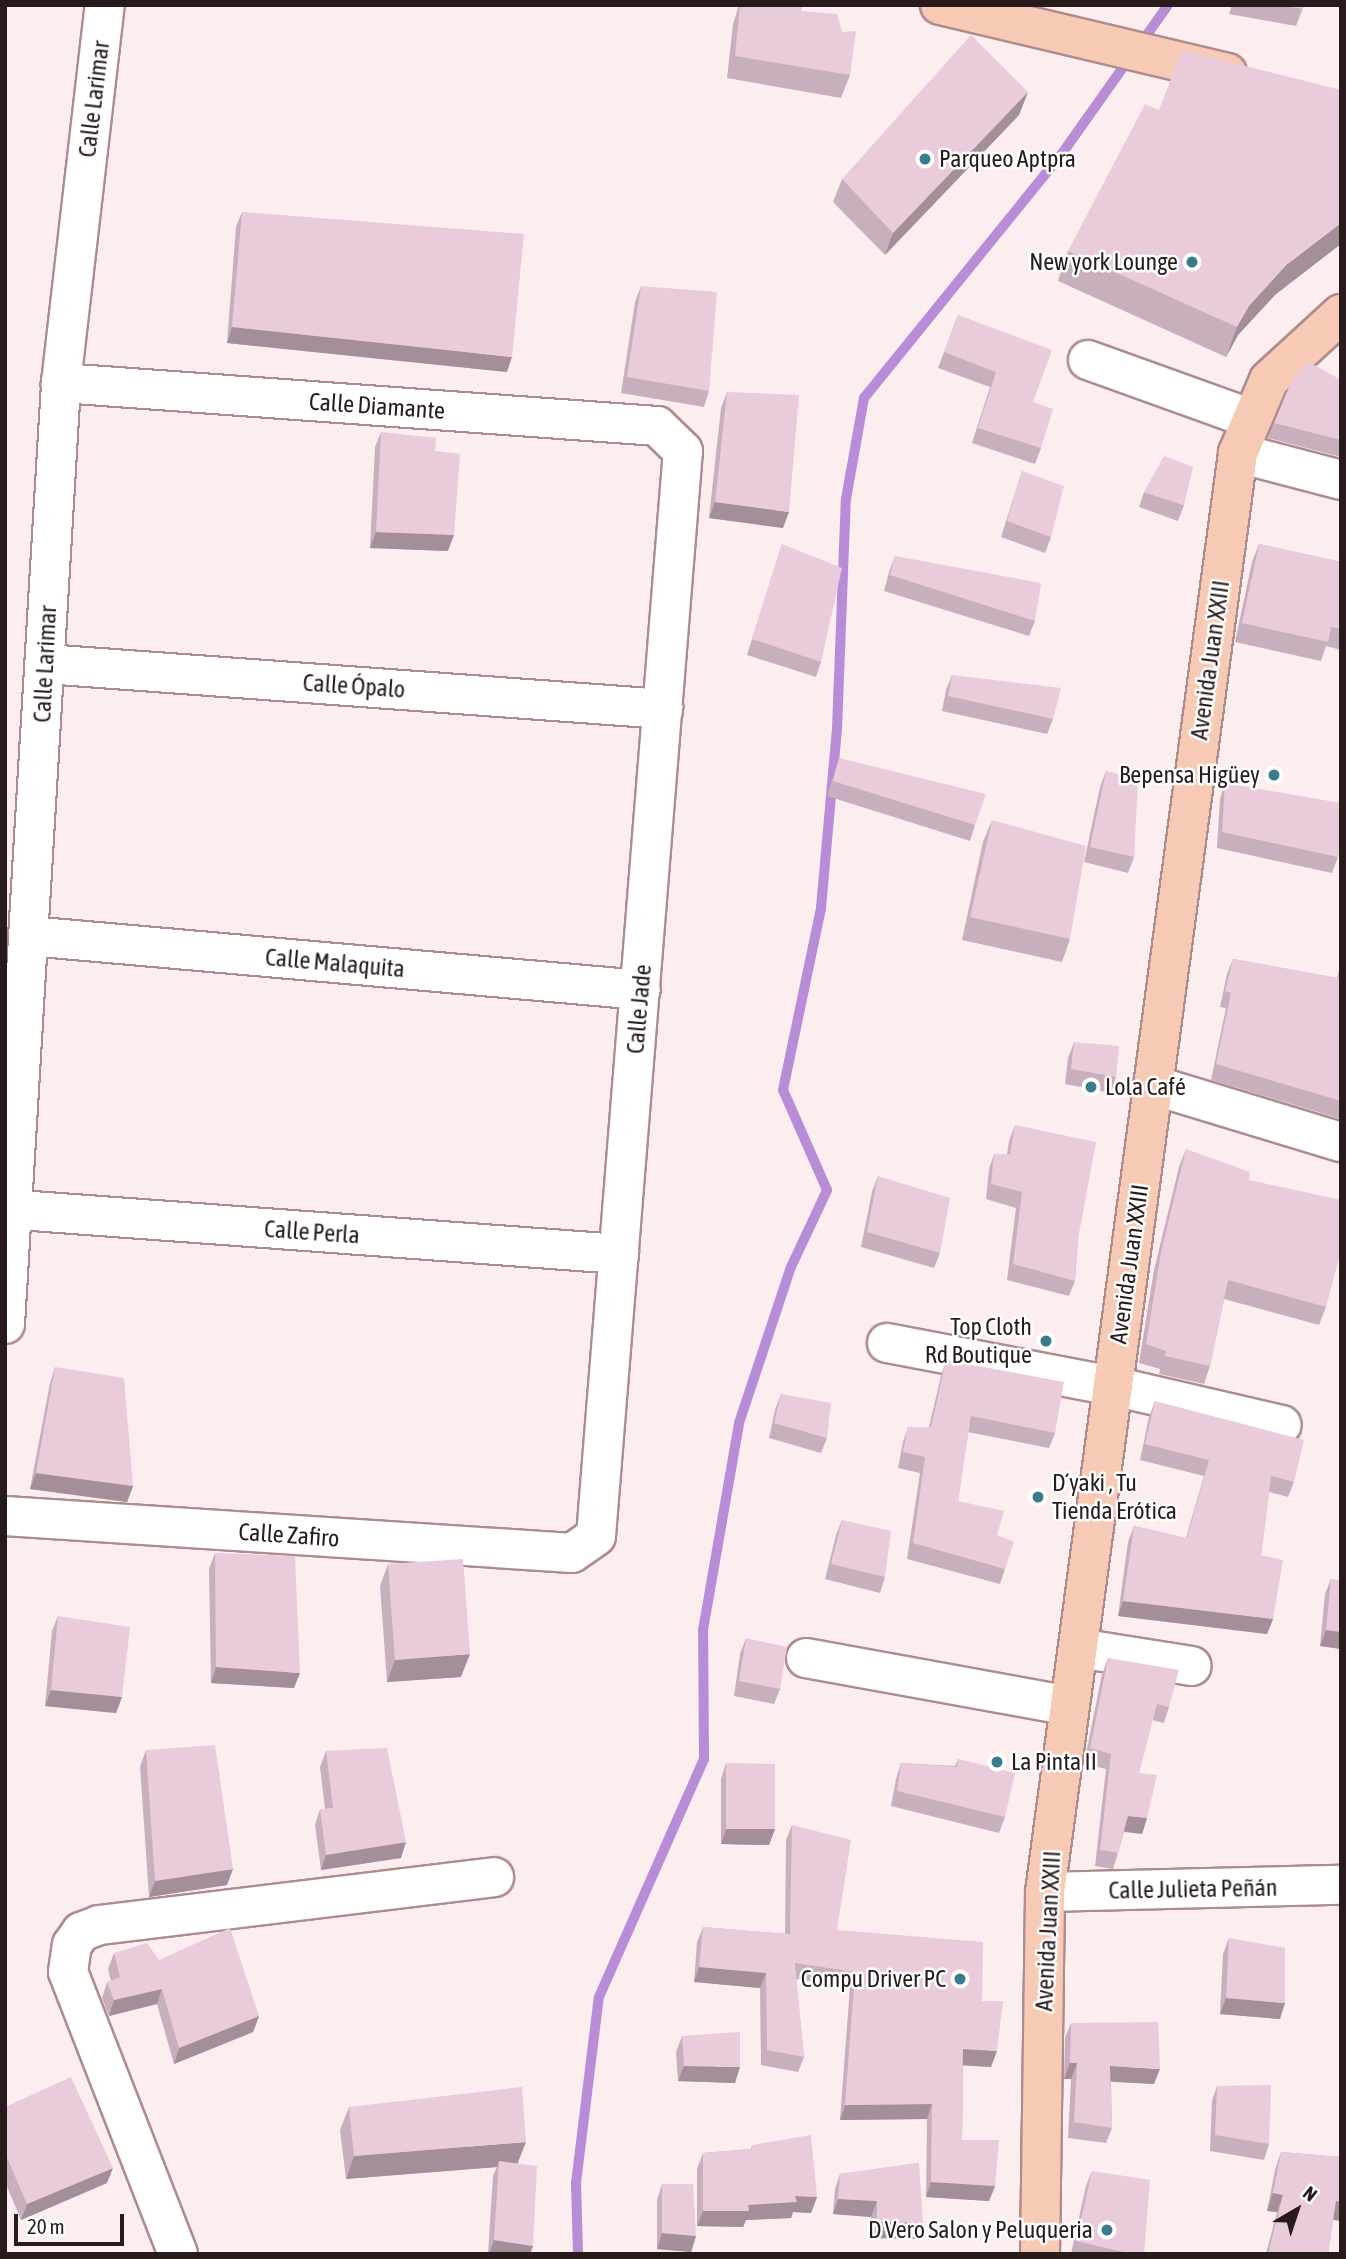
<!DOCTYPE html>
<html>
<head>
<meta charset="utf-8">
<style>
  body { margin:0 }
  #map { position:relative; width:1346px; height:2259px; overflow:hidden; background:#fcedee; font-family:"Asap Condensed",sans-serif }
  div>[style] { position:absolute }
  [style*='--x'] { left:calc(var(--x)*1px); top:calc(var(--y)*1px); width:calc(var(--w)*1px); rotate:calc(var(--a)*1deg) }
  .stream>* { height:10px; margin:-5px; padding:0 5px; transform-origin:5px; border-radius:5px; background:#b88cd7 }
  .roads { filter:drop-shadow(2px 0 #ae8c8e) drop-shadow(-2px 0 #ae8c8e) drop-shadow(0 2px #ae8c8e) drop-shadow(0 -2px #ae8c8e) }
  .minor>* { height:38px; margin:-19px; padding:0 19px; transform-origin:19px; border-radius:19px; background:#fff }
  .major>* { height:38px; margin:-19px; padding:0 19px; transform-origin:19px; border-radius:19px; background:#f7cab6 }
  .wall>* { inset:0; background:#c8afbd }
  .shaded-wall>* { inset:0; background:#a38e9a }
  .building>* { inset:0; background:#e9cbdc }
  .dots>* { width:19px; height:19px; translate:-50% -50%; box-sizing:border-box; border:4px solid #fff; border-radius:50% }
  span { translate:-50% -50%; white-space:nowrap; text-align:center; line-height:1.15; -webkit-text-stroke:5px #fff; paint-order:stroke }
  .street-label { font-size:24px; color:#271b1c }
  .poi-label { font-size:24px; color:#271b1c }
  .left { translate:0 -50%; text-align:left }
  .right { translate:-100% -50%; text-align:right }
  .frame { position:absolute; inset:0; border:7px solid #271b1c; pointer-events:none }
  .north { position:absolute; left:1262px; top:2175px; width:70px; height:70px; -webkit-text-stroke:5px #fff; paint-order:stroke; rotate:39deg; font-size:19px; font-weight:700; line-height:28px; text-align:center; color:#271b1c }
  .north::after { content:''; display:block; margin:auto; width:24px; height:32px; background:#271b1c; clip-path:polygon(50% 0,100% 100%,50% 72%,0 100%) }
  .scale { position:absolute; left:14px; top:2214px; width:110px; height:32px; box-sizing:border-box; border:4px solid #271b1c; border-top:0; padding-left:9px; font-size:21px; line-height:24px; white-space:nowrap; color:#271b1c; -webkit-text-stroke:5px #fff; paint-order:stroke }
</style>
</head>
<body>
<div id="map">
  <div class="stream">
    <i style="--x:1139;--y:46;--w:50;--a:-54.7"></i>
    <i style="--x:578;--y:2254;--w:71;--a:-91.6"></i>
    <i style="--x:576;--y:2183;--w:187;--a:-83"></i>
    <i style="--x:599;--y:1997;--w:260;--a:-66.2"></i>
    <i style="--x:704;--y:1759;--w:129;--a:-90.4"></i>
    <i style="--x:703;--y:1630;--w:210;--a:-80.1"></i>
    <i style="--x:739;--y:1423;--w:164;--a:-71.6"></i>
    <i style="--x:791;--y:1267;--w:85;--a:-64.9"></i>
    <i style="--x:827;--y:1190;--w:109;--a:-113.7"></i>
    <i style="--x:783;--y:1090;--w:186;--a:-78.2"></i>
    <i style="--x:821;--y:908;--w:180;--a:-84.9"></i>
    <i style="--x:837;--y:729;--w:230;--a:-87.8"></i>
    <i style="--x:846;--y:499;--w:103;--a:-79.9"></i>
    <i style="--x:864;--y:398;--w:313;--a:-51"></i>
    <i style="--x:1061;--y:155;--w:118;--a:-54.7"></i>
  </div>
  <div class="roads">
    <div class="minor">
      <i style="--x:1088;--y:360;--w:174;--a:19.8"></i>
      <i style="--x:1238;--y:453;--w:106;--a:14.7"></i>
      <i style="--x:45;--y:664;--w:620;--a:4.16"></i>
      <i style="--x:29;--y:936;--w:614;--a:5.04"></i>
      <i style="--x:1153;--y:1085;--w:196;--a:16.9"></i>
      <i style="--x:5;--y:1209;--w:616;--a:4.19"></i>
      <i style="--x:5;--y:1324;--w:943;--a:-86.59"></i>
      <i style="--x:61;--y:383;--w:381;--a:-83.4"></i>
      <i style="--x:887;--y:1343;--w:230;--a:10.8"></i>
      <i style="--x:1113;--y:1386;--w:173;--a:13"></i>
      <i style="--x:5;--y:1516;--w:568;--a:3.73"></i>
      <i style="--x:572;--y:1553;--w:29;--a:-35"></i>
      <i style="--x:596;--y:1536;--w:1088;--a:-85.42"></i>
      <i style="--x:683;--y:451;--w:36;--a:-136"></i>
      <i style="--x:657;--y:426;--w:598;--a:-175.87"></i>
      <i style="--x:1078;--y:1648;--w:115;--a:9"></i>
      <i style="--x:806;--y:1658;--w:268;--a:10.3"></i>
      <i style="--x:1045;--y:1892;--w:296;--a:-1.4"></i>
      <i style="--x:178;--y:2254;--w:303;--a:-111.3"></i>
      <i style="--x:68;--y:1972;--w:27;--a:-82"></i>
      <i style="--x:72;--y:1945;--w:16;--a:-55"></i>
      <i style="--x:81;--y:1932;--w:19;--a:-21"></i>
      <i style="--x:99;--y:1925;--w:398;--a:-6.9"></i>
    </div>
    <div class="major">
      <i style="--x:940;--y:5;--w:295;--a:13.3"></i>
      <i style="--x:1040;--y:2254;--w:362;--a:-89.2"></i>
      <i style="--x:1045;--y:1892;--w:1452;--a:-82.36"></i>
      <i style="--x:1238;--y:453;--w:79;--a:-67"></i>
      <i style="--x:1269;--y:380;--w:98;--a:-42.5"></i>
    </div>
  </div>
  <div class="wall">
    <i style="clip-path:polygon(739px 5px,802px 5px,801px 11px,850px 75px,841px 98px,727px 78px,733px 24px)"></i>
    <i style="clip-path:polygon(1232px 5px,1304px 5px,1296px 26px,1229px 14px)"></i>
    <i style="clip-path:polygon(1028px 92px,1019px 115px,885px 255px,833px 202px,842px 179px)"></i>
    <i style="clip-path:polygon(242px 212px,507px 372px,227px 343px,236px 227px)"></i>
    <i style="clip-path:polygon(1068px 251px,1275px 295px,1238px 335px,1226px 357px,1058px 281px)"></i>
    <i style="clip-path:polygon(641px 286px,709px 391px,704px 407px,621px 393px,635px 302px)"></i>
    <i style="clip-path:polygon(958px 315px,1033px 402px,1041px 448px,1035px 464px,972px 443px,990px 387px,938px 368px)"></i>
    <i style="clip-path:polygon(1341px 380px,1341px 457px,1268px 438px,1274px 423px)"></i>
    <i style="clip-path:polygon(727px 392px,783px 528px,709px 518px,721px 408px)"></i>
    <i style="clip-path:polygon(381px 432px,435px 451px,448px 551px,370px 548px,375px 447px)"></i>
    <i style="clip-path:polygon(1022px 471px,1051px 537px,1045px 553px,1001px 537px)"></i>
    <i style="clip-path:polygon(1144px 492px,1184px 505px,1178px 521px,1139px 507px)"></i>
    <i style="clip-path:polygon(782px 544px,821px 662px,816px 677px,747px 655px)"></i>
    <i style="clip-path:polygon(1259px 544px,1341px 562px,1341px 650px,1326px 646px,1321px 661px,1235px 642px,1252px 562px)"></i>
    <i style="clip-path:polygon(895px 556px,1035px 621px,1029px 636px,884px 591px,889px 572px)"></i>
    <i style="clip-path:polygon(952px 675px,1053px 719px,1047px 734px,942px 711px,946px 690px)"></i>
    <i style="clip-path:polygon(839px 758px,975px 825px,970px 841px,827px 796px)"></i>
    <i style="clip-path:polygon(1106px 771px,1134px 857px,1128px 873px,1084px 862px,1100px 787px)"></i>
    <i style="clip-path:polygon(1225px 783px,1338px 857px,1332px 873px,1217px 848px,1220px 799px)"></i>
    <i style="clip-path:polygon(992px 820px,1070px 939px,1062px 962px,962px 940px,983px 842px)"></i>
    <i style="clip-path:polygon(1233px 959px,1337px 978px,1341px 963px,1341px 1119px,1211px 1080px,1226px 1008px,1220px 1007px,1227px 974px)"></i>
    <i style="clip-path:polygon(1074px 1042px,1116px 1077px,1111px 1093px,1065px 1084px,1068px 1058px)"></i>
    <i style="clip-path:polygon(1015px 1125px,1078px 1239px,1075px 1281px,1069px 1296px,1007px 1280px,1016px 1208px,986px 1199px,989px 1169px,994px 1154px,1007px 1154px,1009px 1141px)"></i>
    <i style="clip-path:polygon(1186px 1149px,1249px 1180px,1326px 1307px,1319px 1325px,1224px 1299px,1210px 1366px,1204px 1384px,1159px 1374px,1160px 1369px,1139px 1363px,1154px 1270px,1179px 1167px)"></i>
    <i style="clip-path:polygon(878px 1176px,940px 1253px,934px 1268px,861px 1247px,872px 1192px)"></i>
    <i style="clip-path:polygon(946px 1360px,1055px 1433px,1049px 1448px,968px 1432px,958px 1501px,997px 1535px,1005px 1569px,1000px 1584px,907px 1559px,920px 1473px,898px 1468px,903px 1442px,908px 1427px,929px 1427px,941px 1376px)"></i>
    <i style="clip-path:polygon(55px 1367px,133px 1486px,127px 1502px,30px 1489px,50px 1383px)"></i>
    <i style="clip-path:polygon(781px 1394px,827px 1438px,821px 1453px,769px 1438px,775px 1410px)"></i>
    <i style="clip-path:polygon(1155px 1401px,1294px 1482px,1288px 1497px,1269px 1492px,1261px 1555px,1273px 1619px,1267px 1634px,1118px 1616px,1128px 1542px,1134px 1526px,1186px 1538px,1204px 1476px,1140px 1460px,1149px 1417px)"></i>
    <i style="clip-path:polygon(842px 1520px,885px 1577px,880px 1593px,825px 1579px,836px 1535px)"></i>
    <i style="clip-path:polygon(215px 1553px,294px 1688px,211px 1683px,209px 1569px)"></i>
    <i style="clip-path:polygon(388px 1564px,461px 1677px,387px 1682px,380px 1586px)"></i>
    <i style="clip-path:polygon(1331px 1579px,1341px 1649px,1320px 1646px,1325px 1594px)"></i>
    <i style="clip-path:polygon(58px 1616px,122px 1697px,116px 1713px,45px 1706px,52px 1631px)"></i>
    <i style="clip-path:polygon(746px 1638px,780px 1689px,774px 1704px,734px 1696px,740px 1654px)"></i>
    <i style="clip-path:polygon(1108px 1658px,1169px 1707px,1164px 1723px,1152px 1720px,1139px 1773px,1147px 1818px,1142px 1834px,1124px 1832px,1118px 1853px,1113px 1869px,1095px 1866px,1106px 1769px,1084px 1764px,1102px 1674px)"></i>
    <i style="clip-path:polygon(146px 1750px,227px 1885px,149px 1897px,140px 1766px)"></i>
    <i style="clip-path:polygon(326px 1751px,401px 1858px,321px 1870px,315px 1825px,320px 1809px,325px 1809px,320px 1767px)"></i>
    <i style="clip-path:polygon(958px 1759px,1005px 1817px,999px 1833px,891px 1806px,896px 1779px,901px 1763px,955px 1766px)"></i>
    <i style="clip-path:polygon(726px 1763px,775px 1829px,769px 1845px,721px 1844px,721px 1779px)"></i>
    <i style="clip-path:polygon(792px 1825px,837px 1930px,982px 2001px,991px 2067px,963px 2065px,962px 2140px,995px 2186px,989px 2201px,926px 2197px,927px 2119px,840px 2120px,850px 1987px,796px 1979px,804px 2057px,798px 2072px,761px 2065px,760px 1988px,694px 1982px,697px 1942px,703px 1927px,785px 1934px,786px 1840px)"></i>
    <i style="clip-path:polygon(1229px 1938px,1280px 2019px,1220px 2014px,1223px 1954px)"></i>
    <i style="clip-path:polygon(114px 1953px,159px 1960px,259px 2016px,253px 2032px,174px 2064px,157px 2004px,109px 2016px,102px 1998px,107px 1982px,111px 1981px,108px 1969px)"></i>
    <i style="clip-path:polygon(1071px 2023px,1154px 2084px,1111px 2082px,1112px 2128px,1106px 2143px,1068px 2138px,1071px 2079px,1064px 2079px,1065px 2038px)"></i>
    <i style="clip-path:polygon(682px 2036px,735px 2083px,678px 2081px,676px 2052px)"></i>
    <i style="clip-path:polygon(1341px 2069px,1341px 2105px,1339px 2105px)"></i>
    <i style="clip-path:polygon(1217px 2086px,1269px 2144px,1264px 2160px,1210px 2151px,1212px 2101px)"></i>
    <i style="clip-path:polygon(5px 2107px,107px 2183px,21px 2220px,5px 2182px)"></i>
    <i style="clip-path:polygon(349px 2107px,518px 2163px,533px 2246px,530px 2254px,488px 2254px,493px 2176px,497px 2167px,346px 2179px,340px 2130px)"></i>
    <i style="clip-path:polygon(752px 2145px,817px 2197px,811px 2213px,793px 2212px,791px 2218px,746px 2220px,743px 2227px,697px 2226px,697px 2169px,703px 2153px,751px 2149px)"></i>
    <i style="clip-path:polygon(1281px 2152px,1341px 2157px,1341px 2221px,1333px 2220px,1328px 2254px,1266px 2254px,1277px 2212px,1267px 2211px,1275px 2170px)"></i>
    <i style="clip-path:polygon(919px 2163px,917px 2239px,872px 2238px,871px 2217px,833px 2214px,835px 2189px,840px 2174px)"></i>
    <i style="clip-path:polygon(1092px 2171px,1144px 2254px,1071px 2254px,1086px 2186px)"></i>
    <i style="clip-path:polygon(662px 2184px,696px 2236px,691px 2252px,657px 2249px,657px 2200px)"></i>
  </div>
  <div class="shaded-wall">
    <i style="clip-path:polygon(1028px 92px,1019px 115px,885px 255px,893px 233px)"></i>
    <i style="clip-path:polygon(1341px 223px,1341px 244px,1275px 295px,1238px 335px,1226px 357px,1237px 327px,1249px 306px,1286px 265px)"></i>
    <i style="clip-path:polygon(232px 327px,512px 357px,507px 372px,227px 343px)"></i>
    <i style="clip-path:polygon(715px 502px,789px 512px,783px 528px,709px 518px)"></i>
    <i style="clip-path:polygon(376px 532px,454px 535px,448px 551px,370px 548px)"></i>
    <i style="clip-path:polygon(36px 1473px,133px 1486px,127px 1502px,30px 1489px)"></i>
    <i style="clip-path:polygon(1123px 1601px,1273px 1619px,1267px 1634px,1118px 1616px)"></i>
    <i style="clip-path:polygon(1326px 1630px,1341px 1632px,1341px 1649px,1320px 1646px)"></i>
    <i style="clip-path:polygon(470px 1654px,461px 1677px,387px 1682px,395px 1660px)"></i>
    <i style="clip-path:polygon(216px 1667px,300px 1673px,294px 1688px,211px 1683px)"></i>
    <i style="clip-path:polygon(51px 1690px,122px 1697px,116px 1713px,45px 1706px)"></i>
    <i style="clip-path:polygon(1128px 1816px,1147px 1818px,1142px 1834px,1122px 1831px)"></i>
    <i style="clip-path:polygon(726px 1829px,775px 1829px,769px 1845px,721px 1844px)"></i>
    <i style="clip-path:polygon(406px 1842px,401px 1858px,321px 1870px,326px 1855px)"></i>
    <i style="clip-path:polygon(233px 1869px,227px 1885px,149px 1897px,155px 1881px)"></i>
    <i style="clip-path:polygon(699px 1967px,766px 1973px,760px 1988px,694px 1982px)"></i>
    <i style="clip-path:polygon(162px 1989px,157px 2004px,109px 2016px,114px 2000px)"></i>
    <i style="clip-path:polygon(1226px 1998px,1285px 2003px,1280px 2019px,1220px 2014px)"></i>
    <i style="clip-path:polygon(259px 2016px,253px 2032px,174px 2064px,179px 2048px)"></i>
    <i style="clip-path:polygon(963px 2049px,997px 2051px,991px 2067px,957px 2065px)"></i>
    <i style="clip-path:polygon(1070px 2063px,1077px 2063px,1071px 2079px,1064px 2079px)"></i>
    <i style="clip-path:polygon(684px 2066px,740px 2067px,735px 2083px,678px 2081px)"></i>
    <i style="clip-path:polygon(1110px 2066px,1160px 2069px,1154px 2084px,1105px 2081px)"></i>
    <i style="clip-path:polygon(932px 2104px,927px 2119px,840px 2120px,845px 2105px)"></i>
    <i style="clip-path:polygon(526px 2142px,517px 2165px,499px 2161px,497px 2167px,346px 2179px,354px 2156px)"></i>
    <i style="clip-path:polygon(113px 2168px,107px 2183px,21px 2220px,27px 2204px)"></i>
    <i style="clip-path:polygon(931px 2182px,995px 2186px,989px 2201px,926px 2197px)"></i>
    <i style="clip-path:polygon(1273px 2193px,1283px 2195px,1277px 2212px,1267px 2211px)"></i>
    <i style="clip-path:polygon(795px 2196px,817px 2197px,811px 2213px,793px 2212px,791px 2218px,746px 2220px,743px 2227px,697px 2226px,703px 2211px,748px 2205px)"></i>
    <i style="clip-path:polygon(838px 2199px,877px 2201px,871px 2217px,833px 2214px)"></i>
    <i style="clip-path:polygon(1336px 2201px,1341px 2202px,1341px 2221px,1329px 2219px)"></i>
    <i style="clip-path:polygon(877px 2222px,923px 2223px,917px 2239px,872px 2238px)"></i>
    <i style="clip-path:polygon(662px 2233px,696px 2236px,691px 2252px,657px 2249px)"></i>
    <i style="clip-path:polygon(494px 2240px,533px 2246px,530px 2254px,489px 2254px)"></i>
  </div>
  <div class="building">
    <i style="clip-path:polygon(740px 5px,802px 5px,801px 11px,837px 14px,842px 32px,856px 31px,850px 75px,735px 56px)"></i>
    <i style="clip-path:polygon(1282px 5px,1304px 5px,1302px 9px)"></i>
    <i style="clip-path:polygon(971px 35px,1028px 92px,893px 233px,842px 179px)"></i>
    <i style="clip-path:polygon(1182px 50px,1341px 90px,1341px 223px,1286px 265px,1249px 306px,1237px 327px,1068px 251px,1145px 104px,1159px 110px)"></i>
    <i style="clip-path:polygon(242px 212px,524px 234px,512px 357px,232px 327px)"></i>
    <i style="clip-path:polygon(641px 286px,717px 292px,709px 391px,627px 377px)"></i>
    <i style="clip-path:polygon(958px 315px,1052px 350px,1033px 402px,1053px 409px,1041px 448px,978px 428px,996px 372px,944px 352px)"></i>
    <i style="clip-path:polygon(1309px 362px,1341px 380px,1341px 440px,1274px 423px,1292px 380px)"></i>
    <i style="clip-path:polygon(727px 392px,799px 395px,789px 512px,715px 502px)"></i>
    <i style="clip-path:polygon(381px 432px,436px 438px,435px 451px,460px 454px,454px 535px,376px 532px)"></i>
    <i style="clip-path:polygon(1164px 456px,1193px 467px,1184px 505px,1144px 492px)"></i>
    <i style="clip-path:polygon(1022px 471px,1064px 486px,1051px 537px,1007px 521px)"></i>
    <i style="clip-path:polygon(782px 544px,842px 568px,821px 662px,752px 639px)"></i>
    <i style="clip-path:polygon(1259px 544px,1341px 562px,1341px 629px,1331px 627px,1328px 642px,1242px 623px)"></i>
    <i style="clip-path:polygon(895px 556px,1041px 583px,1035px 621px,890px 575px)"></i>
    <i style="clip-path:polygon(952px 675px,1061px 688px,1053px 719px,948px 696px)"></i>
    <i style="clip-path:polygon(839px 758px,986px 794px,975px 825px,833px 781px)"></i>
    <i style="clip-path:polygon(1106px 771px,1138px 780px,1134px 857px,1090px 847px)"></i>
    <i style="clip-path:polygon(1225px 783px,1341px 803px,1341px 842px,1338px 857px,1222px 832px)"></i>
    <i style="clip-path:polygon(992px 820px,1086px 846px,1070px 939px,970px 917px)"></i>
    <i style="clip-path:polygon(1233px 959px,1338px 978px,1341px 968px,1341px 1101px,1216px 1064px,1231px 993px,1225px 991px)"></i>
    <i style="clip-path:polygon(1074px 1042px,1119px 1046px,1116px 1077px,1071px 1069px)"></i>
    <i style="clip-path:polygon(1015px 1125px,1096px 1142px,1078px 1239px,1075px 1281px,1013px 1264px,1022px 1192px,991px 1184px,994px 1154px,1010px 1154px)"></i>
    <i style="clip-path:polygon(1186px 1149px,1250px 1172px,1249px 1180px,1341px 1200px,1341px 1251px,1326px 1307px,1228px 1280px,1210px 1366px,1165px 1356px,1166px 1351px,1146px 1344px,1161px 1252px)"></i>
    <i style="clip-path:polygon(878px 1176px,950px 1198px,940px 1253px,867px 1232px)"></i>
    <i style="clip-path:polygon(946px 1360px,1064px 1382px,1055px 1433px,971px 1416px,958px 1501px,1004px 1511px,997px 1535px,1014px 1542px,1005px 1569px,913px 1543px,925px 1457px,903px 1452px,908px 1427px,931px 1427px)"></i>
    <i style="clip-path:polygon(55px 1367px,124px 1378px,133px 1486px,36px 1473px)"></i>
    <i style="clip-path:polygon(781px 1394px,831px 1403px,827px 1438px,774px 1423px)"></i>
    <i style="clip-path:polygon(1155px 1401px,1304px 1440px,1294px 1482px,1271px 1476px,1261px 1555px,1283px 1560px,1273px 1619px,1123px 1601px,1134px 1526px,1187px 1538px,1209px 1460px,1145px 1444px)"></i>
    <i style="clip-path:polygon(842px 1520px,891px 1531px,885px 1577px,831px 1564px)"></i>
    <i style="clip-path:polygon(215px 1553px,295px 1556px,300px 1673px,216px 1667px)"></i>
    <i style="clip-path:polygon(463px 1559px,470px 1654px,395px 1660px,388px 1564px)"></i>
    <i style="clip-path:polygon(1331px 1579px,1341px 1580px,1341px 1632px,1326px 1630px)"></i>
    <i style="clip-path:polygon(58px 1616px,130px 1627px,122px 1697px,51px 1690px)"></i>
    <i style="clip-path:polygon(746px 1638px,787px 1647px,780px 1689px,739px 1681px)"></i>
    <i style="clip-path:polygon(1108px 1658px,1179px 1670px,1169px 1707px,1157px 1704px,1139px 1773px,1157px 1775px,1147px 1818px,1128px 1816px,1118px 1853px,1100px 1850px,1111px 1754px,1090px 1748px)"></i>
    <i style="clip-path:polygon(215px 1745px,233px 1869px,155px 1881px,146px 1750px)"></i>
    <i style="clip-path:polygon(387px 1748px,406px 1842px,326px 1855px,320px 1809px,333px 1808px,326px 1751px)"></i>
    <i style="clip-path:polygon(958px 1759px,1015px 1773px,1005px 1817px,897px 1791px,901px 1763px,957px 1767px)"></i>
    <i style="clip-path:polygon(726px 1763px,775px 1764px,775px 1829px,726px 1829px)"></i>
    <i style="clip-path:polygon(792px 1825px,851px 1840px,837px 1930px,983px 1942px,982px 2001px,1003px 2001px,997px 2051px,963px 2049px,962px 2140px,999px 2140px,995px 2186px,931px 2182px,932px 2104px,845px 2105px,855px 1972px,795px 1963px,804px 2057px,767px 2050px,766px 1973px,699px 1967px,703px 1927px,790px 1934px)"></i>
    <i style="clip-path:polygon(230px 1928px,259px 2016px,179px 2048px,162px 1989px,114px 2000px,107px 1982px,120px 1977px,114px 1953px,147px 1943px,159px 1960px)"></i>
    <i style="clip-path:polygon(1229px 1938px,1285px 1948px,1285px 2003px,1226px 1998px)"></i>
    <i style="clip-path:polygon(1158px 2022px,1160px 2069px,1110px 2066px,1112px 2128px,1074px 2122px,1077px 2063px,1070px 2063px,1071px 2023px)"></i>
    <i style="clip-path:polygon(740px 2032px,740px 2067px,684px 2066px,682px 2036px)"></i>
    <i style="clip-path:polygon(71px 2077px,113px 2168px,27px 2204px,5px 2153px,5px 2107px)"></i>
    <i style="clip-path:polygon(1271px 2085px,1269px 2144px,1215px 2135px,1217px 2086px)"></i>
    <i style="clip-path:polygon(522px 2087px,526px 2142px,354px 2156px,349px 2107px)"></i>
    <i style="clip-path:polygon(811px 2135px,817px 2197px,795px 2196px,797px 2202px,748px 2205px,749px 2211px,703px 2211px,703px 2153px,752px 2149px,752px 2145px)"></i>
    <i style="clip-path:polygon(1281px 2152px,1341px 2157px,1341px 2202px,1336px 2201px,1328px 2254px,1268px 2254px,1283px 2195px,1273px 2193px)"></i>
    <i style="clip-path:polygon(499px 2161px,537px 2166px,533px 2246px,494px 2240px)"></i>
    <i style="clip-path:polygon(919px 2163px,923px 2223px,877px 2222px,877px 2201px,838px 2199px,840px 2174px)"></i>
    <i style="clip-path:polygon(1092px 2171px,1150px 2180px,1144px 2254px,1132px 2254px,1076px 2241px)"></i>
    <i style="clip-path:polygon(662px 2184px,693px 2184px,696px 2236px,662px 2233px)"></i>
  </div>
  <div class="dots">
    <i style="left:925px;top:159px;background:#397d8c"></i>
    <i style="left:1192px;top:262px;background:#397d8c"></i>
    <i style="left:1274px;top:775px;background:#397d8c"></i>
    <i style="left:1091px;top:1087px;background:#397d8c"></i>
    <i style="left:1046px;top:1341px;background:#397d8c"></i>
    <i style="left:1038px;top:1497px;background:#397d8c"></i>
    <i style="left:997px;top:1762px;background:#397d8c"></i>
    <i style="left:960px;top:1979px;background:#397d8c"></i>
    <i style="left:1107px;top:2230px;background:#397d8c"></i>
  </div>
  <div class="street-label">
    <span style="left:94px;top:99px;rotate:-83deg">Calle Larimar</span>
    <span style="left:377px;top:406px;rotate:4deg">Calle Diamante</span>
    <span style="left:1210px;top:660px;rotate:-82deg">Avenida Juan XXIII</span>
    <span style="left:45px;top:664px;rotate:-87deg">Calle Larimar</span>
    <span style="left:354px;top:686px;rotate:4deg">Calle Ópalo</span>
    <span style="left:335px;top:963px;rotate:5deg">Calle Malaquita</span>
    <span style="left:639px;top:1009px;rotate:-85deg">Calle Jade</span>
    <span style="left:312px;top:1232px;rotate:4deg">Calle Perla</span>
    <span style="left:1129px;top:1264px;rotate:-82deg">Avenida Juan XXIII</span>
    <span style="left:289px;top:1535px;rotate:4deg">Calle Zafiro</span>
    <span style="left:1193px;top:1889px;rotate:-1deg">Calle Julieta Peñán</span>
    <span style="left:1048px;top:1931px;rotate:-87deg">Avenida Juan XXIII</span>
  </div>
  <div class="poi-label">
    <span class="left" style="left:939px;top:159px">Parqueo Aptpra</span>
    <span class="right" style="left:1178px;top:262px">New york Lounge</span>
    <span class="right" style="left:1260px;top:775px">Bepensa Higüey</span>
    <span class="left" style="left:1105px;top:1087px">Lola Café</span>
    <span class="right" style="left:1032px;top:1341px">Top Cloth<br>Rd Boutique</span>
    <span class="left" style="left:1052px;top:1497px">D´yaki , Tu<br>Tienda Erótica</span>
    <span class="left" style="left:1011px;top:1762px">La Pinta II</span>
    <span class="right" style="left:946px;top:1979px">Compu Driver PC</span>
    <span class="right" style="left:1093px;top:2230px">D Vero Salon y Peluqueria</span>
  </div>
  <div class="frame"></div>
  <div class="north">N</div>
  <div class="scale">20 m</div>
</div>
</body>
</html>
